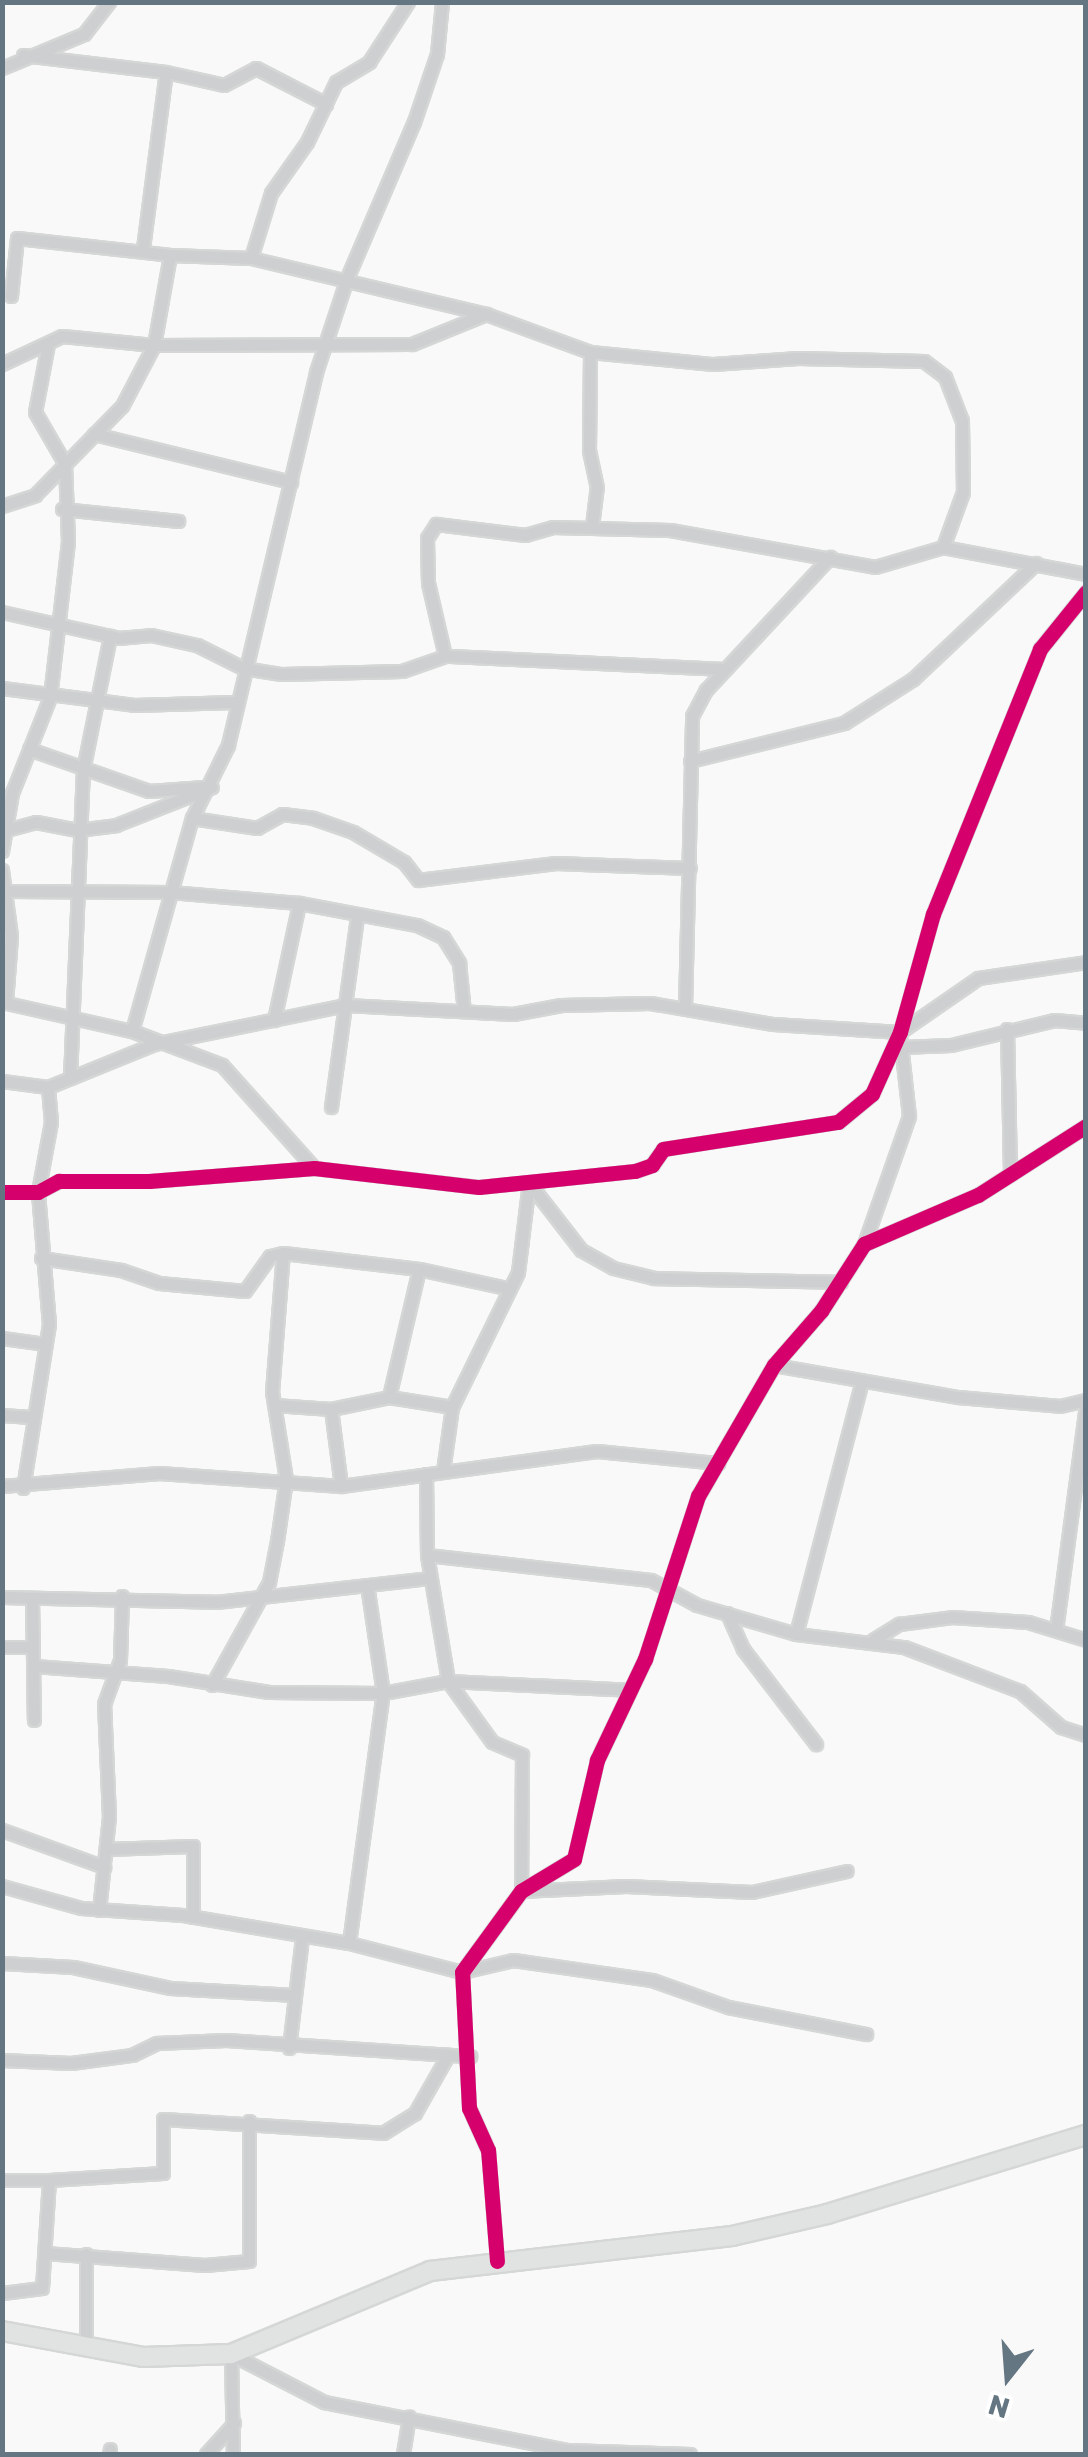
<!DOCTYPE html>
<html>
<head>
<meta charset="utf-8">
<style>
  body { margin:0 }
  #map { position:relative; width:1088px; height:2457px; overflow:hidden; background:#f9f9f9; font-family:Rubik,sans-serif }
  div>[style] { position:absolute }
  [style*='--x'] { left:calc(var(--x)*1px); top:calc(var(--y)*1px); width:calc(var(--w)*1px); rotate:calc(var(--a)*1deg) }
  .roads { filter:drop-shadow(2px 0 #d5d6d6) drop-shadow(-2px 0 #d5d6d6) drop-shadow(0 2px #d5d6d6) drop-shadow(0 -2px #d5d6d6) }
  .minor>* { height:11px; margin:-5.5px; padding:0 5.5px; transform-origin:5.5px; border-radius:5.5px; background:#cecfd0 }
  .highway>* { height:18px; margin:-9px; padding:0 9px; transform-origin:9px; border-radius:9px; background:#e1e2e2 }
  .cycleway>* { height:15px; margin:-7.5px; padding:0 7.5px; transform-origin:7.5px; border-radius:7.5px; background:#d6006c }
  span { translate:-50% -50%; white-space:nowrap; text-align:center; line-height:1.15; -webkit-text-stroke:10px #fff; paint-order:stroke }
  .frame { position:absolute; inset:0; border:5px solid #657683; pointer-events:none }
  .north { position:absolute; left:958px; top:2327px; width:100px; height:100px; -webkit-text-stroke:8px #fff; paint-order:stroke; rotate:197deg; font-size:28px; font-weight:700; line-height:40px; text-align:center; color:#657683 }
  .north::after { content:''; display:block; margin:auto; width:35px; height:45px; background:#657683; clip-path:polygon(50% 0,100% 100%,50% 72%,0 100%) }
</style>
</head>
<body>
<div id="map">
  <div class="roads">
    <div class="minor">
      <i style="--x:23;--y:55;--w:144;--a:6.8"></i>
      <i style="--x:2;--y:68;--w:89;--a:-22.5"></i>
      <i style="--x:84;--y:34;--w:41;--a:-52"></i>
      <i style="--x:143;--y:248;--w:177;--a:-82.6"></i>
      <i style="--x:166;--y:72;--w:59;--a:12.6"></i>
      <i style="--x:224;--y:85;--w:36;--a:-28"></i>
      <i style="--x:256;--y:68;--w:79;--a:27.2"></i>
      <i style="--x:251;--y:258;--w:242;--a:13.4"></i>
      <i style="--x:486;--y:314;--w:111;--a:20.1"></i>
      <i style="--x:11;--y:296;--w:58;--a:-84.1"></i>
      <i style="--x:17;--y:238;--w:154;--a:6.3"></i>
      <i style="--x:2;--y:364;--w:66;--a:-25"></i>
      <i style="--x:62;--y:336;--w:92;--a:5.6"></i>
      <i style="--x:154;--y:345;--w:258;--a:-0.2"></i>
      <i style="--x:412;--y:344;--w:80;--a:-22.1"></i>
      <i style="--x:94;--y:434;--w:203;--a:13.7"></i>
      <i style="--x:2;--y:506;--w:35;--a:-18"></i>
      <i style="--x:35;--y:495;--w:124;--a:-45.7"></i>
      <i style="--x:122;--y:406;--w:69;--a:-62.3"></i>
      <i style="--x:154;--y:345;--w:91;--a:-79.9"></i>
      <i style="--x:170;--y:255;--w:81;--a:2.1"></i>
      <i style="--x:251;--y:258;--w:68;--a:-72.9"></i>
      <i style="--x:271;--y:193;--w:62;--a:-54.8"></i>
      <i style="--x:307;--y:142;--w:67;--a:-64.2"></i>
      <i style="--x:336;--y:82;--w:39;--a:-31"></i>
      <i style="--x:369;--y:62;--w:72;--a:-57"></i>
      <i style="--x:62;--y:509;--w:117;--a:5.9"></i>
      <i style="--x:592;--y:526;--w:38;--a:-83"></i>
      <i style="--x:597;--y:488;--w:39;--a:-102"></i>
      <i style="--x:589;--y:450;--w:98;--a:-89.4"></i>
      <i style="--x:590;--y:352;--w:124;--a:5.6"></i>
      <i style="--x:713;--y:364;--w:85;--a:-4"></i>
      <i style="--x:798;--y:358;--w:126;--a:1.4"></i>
      <i style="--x:924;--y:361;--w:26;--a:37"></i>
      <i style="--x:945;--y:377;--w:47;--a:68.9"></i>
      <i style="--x:962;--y:421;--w:71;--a:89.2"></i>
      <i style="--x:963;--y:492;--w:59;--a:110"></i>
      <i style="--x:2;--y:612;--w:119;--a:12.6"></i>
      <i style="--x:118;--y:638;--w:33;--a:-5"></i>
      <i style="--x:151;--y:635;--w:47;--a:12.3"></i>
      <i style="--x:197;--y:645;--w:51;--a:26.6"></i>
      <i style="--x:243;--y:668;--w:39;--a:9"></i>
      <i style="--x:282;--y:674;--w:120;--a:-1.4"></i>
      <i style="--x:402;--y:671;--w:46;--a:-19.2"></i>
      <i style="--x:724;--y:669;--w:279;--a:-177.3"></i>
      <i style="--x:445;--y:656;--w:75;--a:-103.1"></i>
      <i style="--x:428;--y:583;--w:45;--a:-91.3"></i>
      <i style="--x:427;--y:538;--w:17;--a:-57"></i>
      <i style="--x:436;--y:524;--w:90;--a:7"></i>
      <i style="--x:525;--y:535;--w:29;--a:-16"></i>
      <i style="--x:553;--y:527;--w:117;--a:1.5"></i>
      <i style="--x:670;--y:530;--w:208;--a:10.2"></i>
      <i style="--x:875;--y:567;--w:71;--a:-16.4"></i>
      <i style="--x:943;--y:547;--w:146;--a:10.7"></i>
      <i style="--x:2;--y:688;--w:133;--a:7.3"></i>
      <i style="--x:134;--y:705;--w:101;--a:-1.7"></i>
      <i style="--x:29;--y:749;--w:127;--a:19.3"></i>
      <i style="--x:149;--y:791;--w:55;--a:-4.2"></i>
      <i style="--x:690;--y:761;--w:159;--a:-13.9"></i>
      <i style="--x:844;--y:723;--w:82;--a:-32.5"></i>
      <i style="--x:913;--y:679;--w:169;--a:-43.3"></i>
      <i style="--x:192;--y:818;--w:66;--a:8.7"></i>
      <i style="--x:257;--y:828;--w:29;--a:-29"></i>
      <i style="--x:282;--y:814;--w:31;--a:7"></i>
      <i style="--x:313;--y:818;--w:42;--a:19.3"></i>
      <i style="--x:353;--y:832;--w:59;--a:30.5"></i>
      <i style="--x:404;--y:862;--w:23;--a:52"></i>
      <i style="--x:418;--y:880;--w:139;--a:-7"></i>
      <i style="--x:556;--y:863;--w:134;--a:2.1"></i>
      <i style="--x:6;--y:830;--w:31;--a:-15"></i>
      <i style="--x:36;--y:822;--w:42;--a:11"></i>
      <i style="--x:77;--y:830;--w:39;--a:-7"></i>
      <i style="--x:116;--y:825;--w:103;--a:-21.6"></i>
      <i style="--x:2;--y:851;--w:59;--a:-80.2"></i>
      <i style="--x:12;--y:793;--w:103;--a:-68.4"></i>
      <i style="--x:50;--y:697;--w:156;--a:-83.4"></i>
      <i style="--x:68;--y:542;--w:78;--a:-92.2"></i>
      <i style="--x:65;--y:464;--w:60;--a:-120"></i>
      <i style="--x:35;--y:412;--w:69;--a:-79.2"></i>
      <i style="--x:2;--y:870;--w:67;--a:82.2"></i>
      <i style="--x:11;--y:936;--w:67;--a:94.3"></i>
      <i style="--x:9;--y:891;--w:161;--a:0.4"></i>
      <i style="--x:170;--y:892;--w:129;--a:4.9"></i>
      <i style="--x:299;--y:903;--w:120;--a:10.6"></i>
      <i style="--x:417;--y:925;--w:29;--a:25"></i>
      <i style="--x:443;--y:937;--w:31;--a:58"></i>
      <i style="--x:459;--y:963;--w:48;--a:84.1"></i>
      <i style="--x:2;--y:1002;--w:133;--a:12.6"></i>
      <i style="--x:132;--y:1031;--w:96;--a:20.7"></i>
      <i style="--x:222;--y:1065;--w:138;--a:48.2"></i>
      <i style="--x:685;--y:1008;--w:292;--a:-88.6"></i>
      <i style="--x:692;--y:716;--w:30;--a:-62"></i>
      <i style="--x:706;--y:690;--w:182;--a:-47"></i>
      <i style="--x:274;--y:1020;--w:120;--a:-77.9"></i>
      <i style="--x:1007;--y:1029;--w:145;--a:88.8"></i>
      <i style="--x:132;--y:1031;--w:221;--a:-74.3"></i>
      <i style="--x:192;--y:818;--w:81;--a:-63.7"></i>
      <i style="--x:228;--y:745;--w:383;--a:-76.7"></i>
      <i style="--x:316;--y:372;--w:99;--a:-71.7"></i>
      <i style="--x:347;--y:278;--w:170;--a:-66.8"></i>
      <i style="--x:414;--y:122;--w:72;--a:-71.3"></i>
      <i style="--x:437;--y:54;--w:52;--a:-84.5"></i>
      <i style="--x:901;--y:1047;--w:50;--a:-2.3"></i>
      <i style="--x:951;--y:1045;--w:106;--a:-13.6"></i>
      <i style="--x:1054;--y:1020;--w:32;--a:5"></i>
      <i style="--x:70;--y:1078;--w:308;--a:-87.6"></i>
      <i style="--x:83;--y:770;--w:137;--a:-78.6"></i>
      <i style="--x:2;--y:1081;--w:46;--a:7.4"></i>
      <i style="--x:48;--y:1087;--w:114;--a:-22.1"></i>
      <i style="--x:154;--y:1044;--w:196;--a:-11.5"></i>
      <i style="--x:346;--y:1005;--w:167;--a:3.1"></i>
      <i style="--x:513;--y:1014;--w:49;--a:-10.6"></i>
      <i style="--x:561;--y:1005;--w:89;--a:-1.3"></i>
      <i style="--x:650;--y:1003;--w:125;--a:9.7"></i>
      <i style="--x:773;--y:1024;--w:127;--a:3.6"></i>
      <i style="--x:900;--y:1032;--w:95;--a:-34.7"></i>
      <i style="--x:978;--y:978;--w:109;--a:-8.4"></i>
      <i style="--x:331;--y:1107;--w:191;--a:-82.2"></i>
      <i style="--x:529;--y:1183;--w:85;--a:52.2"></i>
      <i style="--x:581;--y:1250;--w:37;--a:29"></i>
      <i style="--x:613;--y:1268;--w:42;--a:13.7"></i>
      <i style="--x:654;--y:1278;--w:187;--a:1.2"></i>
      <i style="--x:2;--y:1192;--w:36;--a:0"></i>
      <i style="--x:38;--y:1192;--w:24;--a:-28"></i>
      <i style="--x:59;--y:1181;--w:90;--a:0"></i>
      <i style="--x:149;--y:1181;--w:166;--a:-4.5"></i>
      <i style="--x:314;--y:1168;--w:166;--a:6.6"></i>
      <i style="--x:479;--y:1187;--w:157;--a:-5.9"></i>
      <i style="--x:635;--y:1171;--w:18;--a:-19"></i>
      <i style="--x:652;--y:1165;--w:19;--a:-55"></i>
      <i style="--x:663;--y:1149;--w:177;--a:-8.8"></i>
      <i style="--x:838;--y:1122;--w:44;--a:-39.5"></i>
      <i style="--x:872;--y:1094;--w:68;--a:-65.7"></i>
      <i style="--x:900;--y:1032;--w:123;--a:-74.4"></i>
      <i style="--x:933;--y:914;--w:286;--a:-68"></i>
      <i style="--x:1040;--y:649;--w:73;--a:-51.1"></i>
      <i style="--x:864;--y:1244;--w:136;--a:-70.6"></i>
      <i style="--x:909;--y:1116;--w:81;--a:-96.4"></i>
      <i style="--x:41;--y:1258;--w:81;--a:8.5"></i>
      <i style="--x:121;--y:1270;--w:40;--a:18.9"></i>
      <i style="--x:159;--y:1283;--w:86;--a:5.3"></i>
      <i style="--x:245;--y:1291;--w:43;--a:-54.5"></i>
      <i style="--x:270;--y:1256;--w:13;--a:-13"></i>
      <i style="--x:283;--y:1253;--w:137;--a:6.7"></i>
      <i style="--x:419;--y:1269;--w:90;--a:12.2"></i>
      <i style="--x:2;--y:1338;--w:43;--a:7.9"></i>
      <i style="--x:774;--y:1365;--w:187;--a:9.9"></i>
      <i style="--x:958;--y:1397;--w:102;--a:5"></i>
      <i style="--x:1060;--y:1406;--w:27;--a:-13"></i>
      <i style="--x:389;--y:1397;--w:131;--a:-76.8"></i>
      <i style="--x:274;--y:1405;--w:57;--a:4"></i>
      <i style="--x:331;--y:1409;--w:59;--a:-11.7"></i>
      <i style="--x:389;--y:1397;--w:64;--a:9"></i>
      <i style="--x:331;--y:1409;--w:78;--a:82.6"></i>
      <i style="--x:2;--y:1415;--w:32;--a:4"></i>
      <i style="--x:443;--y:1471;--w:65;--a:-82"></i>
      <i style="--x:452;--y:1407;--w:150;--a:-63.9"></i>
      <i style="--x:518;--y:1272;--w:90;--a:-83"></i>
      <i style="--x:426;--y:1474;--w:81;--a:89.3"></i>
      <i style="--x:427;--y:1555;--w:128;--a:80.5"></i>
      <i style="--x:448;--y:1681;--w:75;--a:54.2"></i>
      <i style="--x:492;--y:1742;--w:33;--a:23"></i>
      <i style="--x:522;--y:1755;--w:136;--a:90.4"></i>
      <i style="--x:521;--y:1891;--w:105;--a:-2.7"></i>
      <i style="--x:626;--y:1886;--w:126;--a:2.7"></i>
      <i style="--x:752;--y:1892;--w:97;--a:-12.5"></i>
      <i style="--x:2;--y:1486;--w:158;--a:-4.7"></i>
      <i style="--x:159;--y:1473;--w:182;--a:4.1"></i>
      <i style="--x:341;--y:1486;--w:258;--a:-7.8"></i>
      <i style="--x:597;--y:1451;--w:122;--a:5.7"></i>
      <i style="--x:23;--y:1488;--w:166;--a:-81"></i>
      <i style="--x:49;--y:1324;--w:132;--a:-94.8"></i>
      <i style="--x:38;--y:1192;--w:71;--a:-79.5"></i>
      <i style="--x:51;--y:1122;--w:35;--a:-95"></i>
      <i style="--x:427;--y:1555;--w:225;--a:6.4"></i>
      <i style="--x:651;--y:1580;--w:52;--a:28.5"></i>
      <i style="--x:697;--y:1605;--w:103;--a:16.3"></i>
      <i style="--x:796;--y:1634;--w:109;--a:6.9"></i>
      <i style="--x:904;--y:1647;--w:124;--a:20.8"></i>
      <i style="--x:1020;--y:1691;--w:55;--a:41.3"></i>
      <i style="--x:1061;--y:1727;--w:26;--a:18"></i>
      <i style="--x:2;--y:1597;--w:214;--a:1.3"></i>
      <i style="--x:216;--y:1602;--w:214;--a:-6.4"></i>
      <i style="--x:32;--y:1598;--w:122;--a:89.1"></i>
      <i style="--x:727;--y:1613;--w:39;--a:66"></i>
      <i style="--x:743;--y:1649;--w:120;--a:52.5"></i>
      <i style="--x:1056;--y:1630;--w:228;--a:-82.4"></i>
      <i style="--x:796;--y:1634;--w:262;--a:-75.4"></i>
      <i style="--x:873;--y:1640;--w:31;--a:-32"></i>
      <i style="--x:899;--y:1624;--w:53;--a:-7.5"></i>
      <i style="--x:952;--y:1617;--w:76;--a:3.8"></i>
      <i style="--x:1028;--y:1622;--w:61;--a:17.2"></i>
      <i style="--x:2;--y:1647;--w:31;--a:0"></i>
      <i style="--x:34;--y:1666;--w:134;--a:4.3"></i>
      <i style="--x:168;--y:1676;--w:102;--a:9"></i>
      <i style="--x:269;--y:1692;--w:114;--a:0.5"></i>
      <i style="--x:383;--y:1693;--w:66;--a:-10.5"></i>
      <i style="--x:448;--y:1681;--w:181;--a:2.8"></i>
      <i style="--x:212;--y:1685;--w:118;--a:-61"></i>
      <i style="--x:269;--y:1582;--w:42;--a:-79"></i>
      <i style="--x:277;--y:1541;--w:63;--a:-81.7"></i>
      <i style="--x:286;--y:1479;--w:88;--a:-99.1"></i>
      <i style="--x:272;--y:1392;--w:139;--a:-85.5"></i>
      <i style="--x:2;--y:1830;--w:109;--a:19.9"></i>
      <i style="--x:106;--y:1849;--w:87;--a:-2"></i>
      <i style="--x:193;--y:1846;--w:71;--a:90"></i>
      <i style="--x:2;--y:1886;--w:82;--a:15.6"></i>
      <i style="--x:81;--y:1908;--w:102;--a:3.9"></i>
      <i style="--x:183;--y:1915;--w:168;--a:9.6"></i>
      <i style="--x:349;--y:1943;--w:117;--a:14.4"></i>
      <i style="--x:462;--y:1972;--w:52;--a:-13.2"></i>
      <i style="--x:513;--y:1960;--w:140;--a:8.2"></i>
      <i style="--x:652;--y:1980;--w:81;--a:19.6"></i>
      <i style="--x:728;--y:2007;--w:141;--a:11.1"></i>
      <i style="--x:99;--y:1910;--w:94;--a:-83.9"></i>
      <i style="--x:109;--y:1817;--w:113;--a:-92.5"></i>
      <i style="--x:104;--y:1704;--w:47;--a:-70"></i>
      <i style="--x:120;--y:1660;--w:64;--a:-88.2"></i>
      <i style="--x:349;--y:1943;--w:252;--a:-82.3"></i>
      <i style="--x:383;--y:1693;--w:109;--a:-98.4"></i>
      <i style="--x:2;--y:1963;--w:71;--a:3.2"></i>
      <i style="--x:73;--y:1967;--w:99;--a:12.2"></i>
      <i style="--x:170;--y:1988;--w:125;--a:3.2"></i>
      <i style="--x:289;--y:2048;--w:111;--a:-83.3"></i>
      <i style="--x:2;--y:2060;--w:69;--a:2.5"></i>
      <i style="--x:71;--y:2063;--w:62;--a:-7.5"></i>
      <i style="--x:132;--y:2055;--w:28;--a:-26"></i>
      <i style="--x:157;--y:2043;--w:69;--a:-2.5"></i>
      <i style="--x:226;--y:2040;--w:245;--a:3.8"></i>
      <i style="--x:2;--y:2180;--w:47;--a:0"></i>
      <i style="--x:45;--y:2253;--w:160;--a:4.3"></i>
      <i style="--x:205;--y:2265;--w:44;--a:-5.2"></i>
      <i style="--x:249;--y:2261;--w:140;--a:-90"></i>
      <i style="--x:497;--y:2261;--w:111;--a:-94.6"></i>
      <i style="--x:488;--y:2150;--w:46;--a:-114.3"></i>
      <i style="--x:469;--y:2108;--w:136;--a:-92.9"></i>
      <i style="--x:462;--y:1972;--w:100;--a:-53.9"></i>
      <i style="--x:521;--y:1891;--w:62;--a:-31.1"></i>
      <i style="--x:574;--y:1859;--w:102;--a:-76.9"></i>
      <i style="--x:597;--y:1760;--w:112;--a:-64.6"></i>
      <i style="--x:645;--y:1659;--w:171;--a:-72"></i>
      <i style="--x:698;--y:1496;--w:151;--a:-59.9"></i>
      <i style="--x:774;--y:1365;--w:72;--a:-49"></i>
      <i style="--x:821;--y:1311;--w:80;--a:-57.3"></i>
      <i style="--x:864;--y:1244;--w:124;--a:-23.3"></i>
      <i style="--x:978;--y:1195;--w:128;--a:-32.6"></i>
      <i style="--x:2;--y:2293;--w:40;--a:-7.1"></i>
      <i style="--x:42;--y:2288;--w:108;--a:-86.3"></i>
      <i style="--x:49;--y:2180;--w:114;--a:-3.5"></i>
      <i style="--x:163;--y:2173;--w:54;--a:-90"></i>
      <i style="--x:163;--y:2119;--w:220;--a:3.6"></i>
      <i style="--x:383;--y:2133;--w:38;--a:-32"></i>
      <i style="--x:415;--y:2113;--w:67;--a:-60.4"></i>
      <i style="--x:86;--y:2349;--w:95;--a:-90"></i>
      <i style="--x:231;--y:2354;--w:105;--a:27.3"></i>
      <i style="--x:324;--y:2402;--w:247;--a:11.2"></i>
      <i style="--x:566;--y:2450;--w:124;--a:1.8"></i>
      <i style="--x:231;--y:2354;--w:100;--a:88.9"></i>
      <i style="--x:109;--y:2454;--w:5;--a:-79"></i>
      <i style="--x:206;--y:2454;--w:42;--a:-47.9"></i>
      <i style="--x:403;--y:2454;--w:38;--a:-81"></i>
    </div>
    <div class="highway">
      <i style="--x:2;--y:2331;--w:143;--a:10.4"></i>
      <i style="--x:143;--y:2357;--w:88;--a:-2"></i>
      <i style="--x:231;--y:2354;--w:216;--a:-22.6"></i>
      <i style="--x:430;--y:2271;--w:304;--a:-6.6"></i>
      <i style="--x:732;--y:2236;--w:98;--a:-13"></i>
      <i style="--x:827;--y:2214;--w:271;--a:-17"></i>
    </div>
  </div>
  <div class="cycleway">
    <i style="--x:2;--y:1192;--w:36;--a:0"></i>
    <i style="--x:38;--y:1192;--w:24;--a:-28"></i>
    <i style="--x:59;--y:1181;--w:90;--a:0"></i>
    <i style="--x:149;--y:1181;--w:166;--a:-4.5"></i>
    <i style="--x:314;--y:1168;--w:166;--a:6.6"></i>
    <i style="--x:479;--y:1187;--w:157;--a:-5.9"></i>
    <i style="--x:635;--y:1171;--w:18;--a:-19"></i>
    <i style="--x:652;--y:1165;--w:19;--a:-55"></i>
    <i style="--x:663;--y:1149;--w:177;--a:-8.8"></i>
    <i style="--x:838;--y:1122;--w:44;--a:-39.5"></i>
    <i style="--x:872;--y:1094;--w:68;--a:-65.7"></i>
    <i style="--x:900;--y:1032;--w:123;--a:-74.4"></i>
    <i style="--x:933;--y:914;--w:286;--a:-68"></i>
    <i style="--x:1040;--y:649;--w:73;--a:-51.1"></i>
    <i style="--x:497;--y:2261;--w:111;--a:-94.6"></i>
    <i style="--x:488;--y:2150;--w:46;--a:-114.3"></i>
    <i style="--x:469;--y:2108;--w:136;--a:-92.9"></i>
    <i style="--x:462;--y:1972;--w:100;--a:-53.9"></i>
    <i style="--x:521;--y:1891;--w:62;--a:-31.1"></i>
    <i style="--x:574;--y:1859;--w:102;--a:-76.9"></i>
    <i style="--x:597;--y:1760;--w:112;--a:-64.6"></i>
    <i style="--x:645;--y:1659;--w:171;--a:-72"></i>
    <i style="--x:698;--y:1496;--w:151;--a:-59.9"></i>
    <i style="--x:774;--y:1365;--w:72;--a:-49"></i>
    <i style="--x:821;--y:1311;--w:80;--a:-57.3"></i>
    <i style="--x:864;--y:1244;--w:124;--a:-23.3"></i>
    <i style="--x:978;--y:1195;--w:128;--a:-32.6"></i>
  </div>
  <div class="frame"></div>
  <div class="north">N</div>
</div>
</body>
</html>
